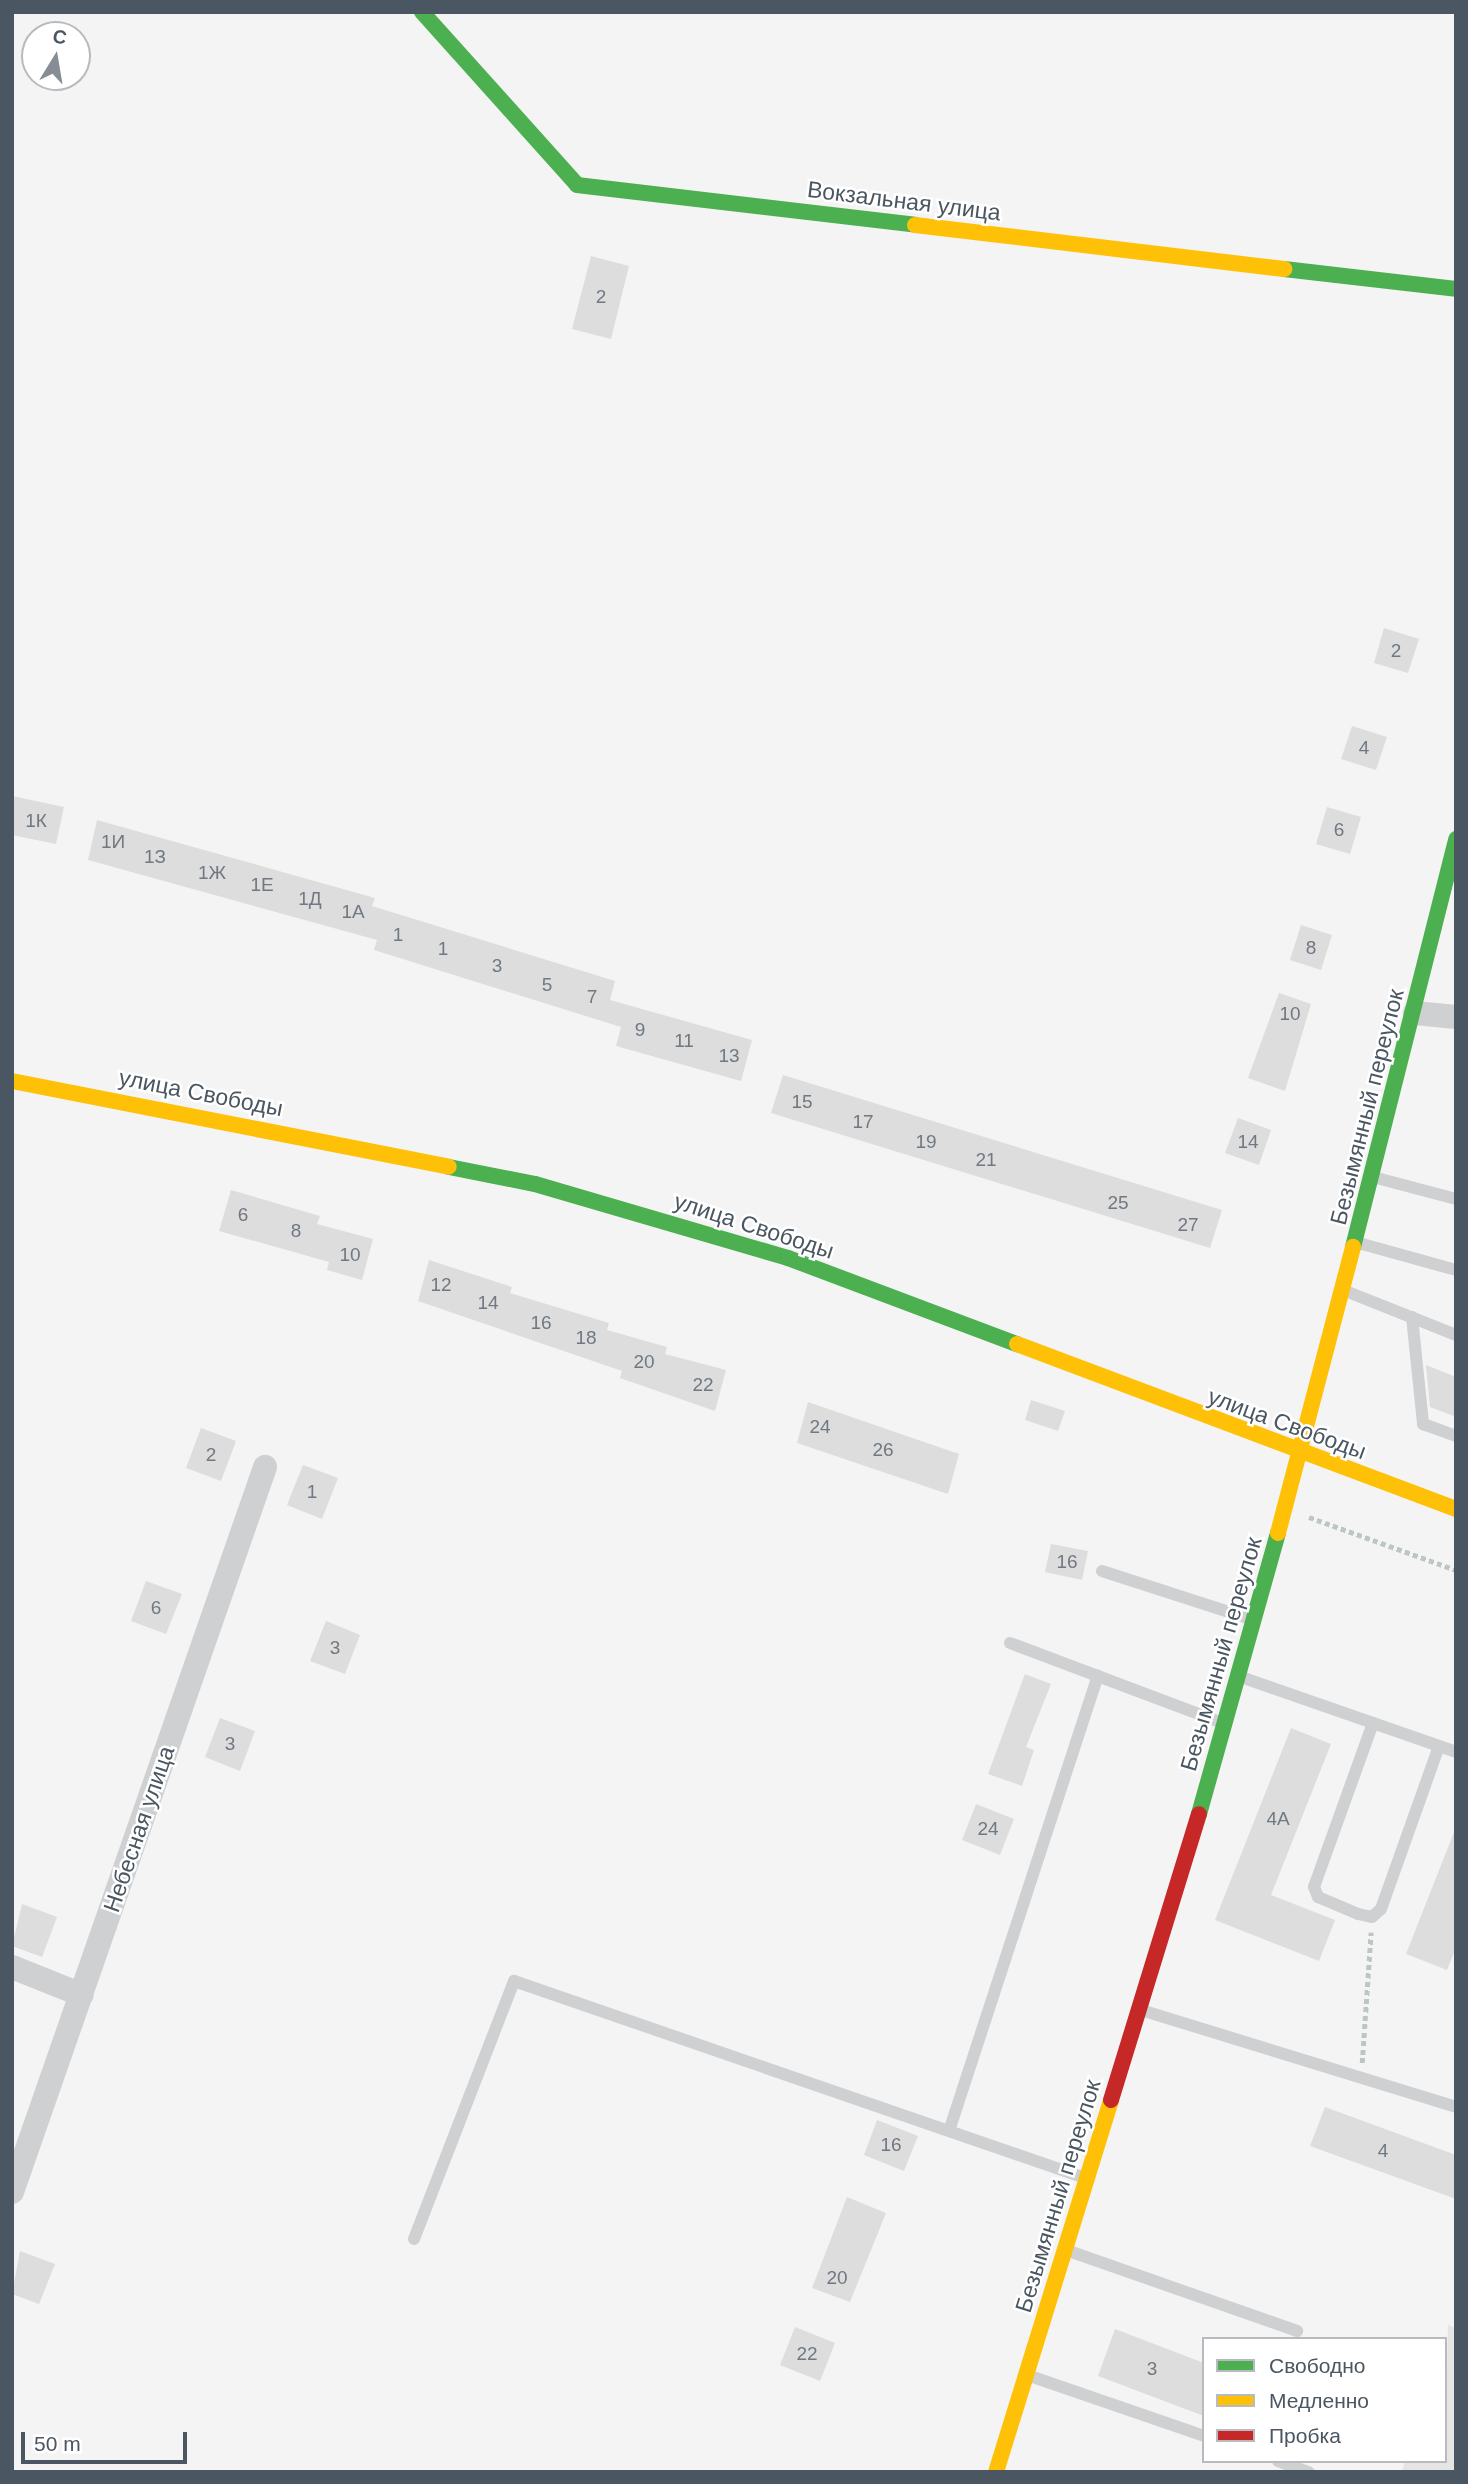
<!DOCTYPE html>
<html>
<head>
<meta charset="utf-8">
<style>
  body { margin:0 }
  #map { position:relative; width:1468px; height:2484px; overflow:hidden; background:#f4f4f4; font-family:Helvetica,sans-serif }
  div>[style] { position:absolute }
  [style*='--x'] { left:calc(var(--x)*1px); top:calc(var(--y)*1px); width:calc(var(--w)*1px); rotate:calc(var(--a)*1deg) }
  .education>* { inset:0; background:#e6e5e6 }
  .building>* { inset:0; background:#ddddde }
  .path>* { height:4.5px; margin-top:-2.25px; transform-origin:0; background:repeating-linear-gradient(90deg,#bcc7c4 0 5px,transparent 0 8.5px) }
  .lane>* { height:12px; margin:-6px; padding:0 6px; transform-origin:6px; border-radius:6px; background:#ced0d2 }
  .street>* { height:24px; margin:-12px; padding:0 12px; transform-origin:12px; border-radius:12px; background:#ced0d2 }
  .fast>* { height:16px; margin:-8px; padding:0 8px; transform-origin:8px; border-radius:8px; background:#4caf50 }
  .slow>* { height:16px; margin:-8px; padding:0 8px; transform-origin:8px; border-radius:8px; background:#ffc107 }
  .jam>* { height:16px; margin:-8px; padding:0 8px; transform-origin:8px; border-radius:8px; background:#c62828 }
  span { translate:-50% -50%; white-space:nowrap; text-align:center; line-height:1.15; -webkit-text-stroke:5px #fff; paint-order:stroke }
  .number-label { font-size:19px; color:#707881 }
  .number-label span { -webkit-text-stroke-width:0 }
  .street-label { font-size:23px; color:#4a5661 }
  .frame { position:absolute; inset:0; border:14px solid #4a5661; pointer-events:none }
  .legend { position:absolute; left:1202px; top:2337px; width:245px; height:126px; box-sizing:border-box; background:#fff; border:2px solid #b7bbc0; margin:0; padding:9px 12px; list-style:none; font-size:21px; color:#4a5661 }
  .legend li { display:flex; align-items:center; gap:14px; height:35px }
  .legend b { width:35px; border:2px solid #b7bbc0 }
  .north { position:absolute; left:21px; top:21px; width:70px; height:70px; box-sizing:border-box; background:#fff; border:2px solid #b7bbc0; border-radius:50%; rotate:11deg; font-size:19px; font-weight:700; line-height:28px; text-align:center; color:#4a5661 }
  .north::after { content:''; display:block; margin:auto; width:24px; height:32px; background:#868d94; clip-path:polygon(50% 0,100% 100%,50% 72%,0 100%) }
  .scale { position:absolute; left:21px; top:2432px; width:166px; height:32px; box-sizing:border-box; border:4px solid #4a5661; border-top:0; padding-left:9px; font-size:21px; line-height:24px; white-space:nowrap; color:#4a5661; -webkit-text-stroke:5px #fff; paint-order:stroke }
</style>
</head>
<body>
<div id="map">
  <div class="education">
    <i style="clip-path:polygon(1448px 2325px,1456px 2328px,1456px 2472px,1402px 2472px,1405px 2461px,1445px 2461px)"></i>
  </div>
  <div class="building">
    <i style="clip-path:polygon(591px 256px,629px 266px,611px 339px,572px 329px)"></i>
    <i style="clip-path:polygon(1384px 628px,1419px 639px,1408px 673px,1374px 663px)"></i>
    <i style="clip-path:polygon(1352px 726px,1387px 737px,1376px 770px,1341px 759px)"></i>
    <i style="clip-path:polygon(12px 796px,64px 807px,56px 844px,12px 835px)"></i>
    <i style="clip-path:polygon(1327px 807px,1361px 817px,1350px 854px,1316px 844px)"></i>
    <i style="clip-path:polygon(97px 820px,375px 898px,372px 906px,615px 981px,610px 1000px,752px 1040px,741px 1081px,616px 1046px,621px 1027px,374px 950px,377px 940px,88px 860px)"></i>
    <i style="clip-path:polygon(1301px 925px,1332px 935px,1321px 970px,1290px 960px)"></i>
    <i style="clip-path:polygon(1279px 993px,1311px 1004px,1285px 1091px,1248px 1078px)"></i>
    <i style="clip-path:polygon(783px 1075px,1222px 1210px,1210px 1248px,771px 1113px)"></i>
    <i style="clip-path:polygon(1238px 1118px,1271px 1130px,1259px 1165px,1225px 1153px)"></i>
    <i style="clip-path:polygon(231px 1190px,320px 1216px,317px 1224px,373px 1239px,362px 1280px,327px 1270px,329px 1262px,219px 1231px)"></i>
    <i style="clip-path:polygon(429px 1260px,512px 1287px,510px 1293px,609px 1323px,607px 1330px,667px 1347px,665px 1354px,726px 1370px,715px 1411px,620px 1378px,622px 1371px,418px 1301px)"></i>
    <i style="clip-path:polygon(1426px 1365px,1456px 1377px,1456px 1417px,1430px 1407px)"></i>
    <i style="clip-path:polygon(1031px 1400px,1065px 1411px,1058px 1431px,1025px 1420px)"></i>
    <i style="clip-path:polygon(808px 1402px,959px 1454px,948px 1494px,797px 1443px)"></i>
    <i style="clip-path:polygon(201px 1428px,236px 1441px,221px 1481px,186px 1468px)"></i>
    <i style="clip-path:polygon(303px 1465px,338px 1478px,322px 1519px,287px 1505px)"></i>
    <i style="clip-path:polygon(1051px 1544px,1088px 1551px,1082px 1580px,1045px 1572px)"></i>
    <i style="clip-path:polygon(146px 1581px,182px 1594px,166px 1634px,131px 1621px)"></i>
    <i style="clip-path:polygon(326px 1621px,360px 1635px,345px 1674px,310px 1661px)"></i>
    <i style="clip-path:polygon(1025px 1674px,1051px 1684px,1026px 1747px,1034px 1750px,1022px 1786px,988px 1774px)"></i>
    <i style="clip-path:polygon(220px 1718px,255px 1731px,240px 1771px,205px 1757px)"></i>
    <i style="clip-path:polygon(1291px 1728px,1331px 1744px,1271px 1895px,1335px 1920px,1319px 1961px,1215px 1920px)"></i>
    <i style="clip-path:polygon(976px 1804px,1014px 1819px,1000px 1855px,962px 1840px)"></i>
    <i style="clip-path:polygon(1456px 1827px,1456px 1948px,1447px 1970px,1406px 1954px)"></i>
    <i style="clip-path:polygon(22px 1904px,57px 1917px,42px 1957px,12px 1946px)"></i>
    <i style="clip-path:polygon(1325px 2107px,1456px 2155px,1456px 2199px,1310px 2146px)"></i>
    <i style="clip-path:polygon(877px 2120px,918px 2136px,904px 2171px,864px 2155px)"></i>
    <i style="clip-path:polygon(847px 2197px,886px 2213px,850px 2302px,812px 2288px)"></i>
    <i style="clip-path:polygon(20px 2251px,55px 2264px,39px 2304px,12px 2294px)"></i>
    <i style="clip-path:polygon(795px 2327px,835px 2343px,820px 2381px,780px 2365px)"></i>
    <i style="clip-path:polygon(1115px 2329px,1204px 2363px,1204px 2416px,1098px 2376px)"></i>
  </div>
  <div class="path">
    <i style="--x:1309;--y:1517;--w:156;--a:19.8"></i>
    <i style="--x:1362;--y:2063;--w:131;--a:-86.1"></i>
  </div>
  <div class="lane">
    <i style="--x:1373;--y:1177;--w:86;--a:14.8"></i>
    <i style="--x:1355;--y:1242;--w:105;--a:15.5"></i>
    <i style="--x:1343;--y:1290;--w:122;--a:21.7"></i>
    <i style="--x:1412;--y:1317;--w:108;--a:84.1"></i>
    <i style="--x:1423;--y:1424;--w:35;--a:20"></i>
    <i style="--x:1102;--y:1571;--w:157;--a:17.9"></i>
    <i style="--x:1010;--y:1643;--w:231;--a:20.6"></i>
    <i style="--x:1241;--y:1677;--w:228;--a:19.2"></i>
    <i style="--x:1373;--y:1723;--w:174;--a:109.8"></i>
    <i style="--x:1314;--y:1887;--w:11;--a:68"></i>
    <i style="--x:1318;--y:1897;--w:43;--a:23"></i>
    <i style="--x:1358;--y:1914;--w:14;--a:12"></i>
    <i style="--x:1372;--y:1917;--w:12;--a:-42"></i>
    <i style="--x:1381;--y:1909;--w:173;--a:-70.4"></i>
    <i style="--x:1141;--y:2010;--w:330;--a:17.1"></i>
    <i style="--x:950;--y:2128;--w:476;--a:-71.9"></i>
    <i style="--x:414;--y:2239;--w:277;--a:-68.8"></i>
    <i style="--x:514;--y:1981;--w:604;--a:19.03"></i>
    <i style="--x:1066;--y:2250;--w:245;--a:19.3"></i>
    <i style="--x:1030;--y:2376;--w:184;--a:19"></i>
    <i style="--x:1278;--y:2461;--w:33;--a:20"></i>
  </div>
  <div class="street">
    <i style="--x:1415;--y:1013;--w:41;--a:5.6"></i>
    <i style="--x:12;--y:1967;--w:75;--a:21.8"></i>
    <i style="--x:12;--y:2192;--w:768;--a:-70.76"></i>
  </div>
  <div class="fast">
    <i style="--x:422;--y:12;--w:232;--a:48.1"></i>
    <i style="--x:577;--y:185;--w:340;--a:6.7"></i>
    <i style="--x:1284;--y:269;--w:173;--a:6.6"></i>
    <i style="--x:449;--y:1167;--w:88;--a:11.2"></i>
    <i style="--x:535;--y:1184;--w:264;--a:16.3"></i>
    <i style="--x:788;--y:1258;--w:245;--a:20.6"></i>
    <i style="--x:1353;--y:1247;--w:421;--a:-75.8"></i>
    <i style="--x:1199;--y:1814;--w:292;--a:-74.3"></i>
  </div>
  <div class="slow">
    <i style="--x:915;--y:225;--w:372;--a:6.8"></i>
    <i style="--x:12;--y:1081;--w:445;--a:11.1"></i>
    <i style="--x:1017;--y:1344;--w:469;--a:20.6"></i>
    <i style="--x:1278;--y:1533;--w:296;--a:-75.3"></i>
    <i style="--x:996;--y:2472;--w:389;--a:-72.8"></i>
  </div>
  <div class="jam">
    <i style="--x:1111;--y:2100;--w:299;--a:-72.9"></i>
  </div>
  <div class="number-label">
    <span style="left:601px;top:297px">2</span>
    <span style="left:1396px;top:651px">2</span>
    <span style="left:1364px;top:748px">4</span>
    <span style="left:36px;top:821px">1К</span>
    <span style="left:1339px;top:830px">6</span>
    <span style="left:113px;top:842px">1И</span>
    <span style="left:155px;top:857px">1З</span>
    <span style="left:212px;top:873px">1Ж</span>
    <span style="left:262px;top:885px">1Е</span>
    <span style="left:310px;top:899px">1Д</span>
    <span style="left:353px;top:912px">1А</span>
    <span style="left:398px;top:935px">1</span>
    <span style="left:1311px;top:948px">8</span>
    <span style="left:443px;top:949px">1</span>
    <span style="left:497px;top:966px">3</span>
    <span style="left:547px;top:985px">5</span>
    <span style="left:592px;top:997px">7</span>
    <span style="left:1290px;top:1014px">10</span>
    <span style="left:640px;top:1030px">9</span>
    <span style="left:684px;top:1041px">11</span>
    <span style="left:729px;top:1056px">13</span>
    <span style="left:802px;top:1102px">15</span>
    <span style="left:863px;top:1122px">17</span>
    <span style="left:926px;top:1142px">19</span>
    <span style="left:1248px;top:1142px">14</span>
    <span style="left:986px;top:1160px">21</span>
    <span style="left:1118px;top:1203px">25</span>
    <span style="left:243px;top:1215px">6</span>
    <span style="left:1188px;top:1225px">27</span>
    <span style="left:296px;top:1231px">8</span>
    <span style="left:350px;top:1255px">10</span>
    <span style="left:441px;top:1285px">12</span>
    <span style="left:488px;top:1303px">14</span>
    <span style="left:541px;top:1323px">16</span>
    <span style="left:586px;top:1338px">18</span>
    <span style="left:644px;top:1362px">20</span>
    <span style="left:703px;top:1385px">22</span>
    <span style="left:820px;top:1427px">24</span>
    <span style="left:883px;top:1450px">26</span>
    <span style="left:211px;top:1455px">2</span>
    <span style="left:312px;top:1492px">1</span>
    <span style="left:1067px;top:1562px">16</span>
    <span style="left:156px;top:1608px">6</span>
    <span style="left:335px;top:1648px">3</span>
    <span style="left:230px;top:1744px">3</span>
    <span style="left:1278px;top:1819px">4А</span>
    <span style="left:988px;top:1829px">24</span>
    <span style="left:891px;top:2145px">16</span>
    <span style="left:1383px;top:2151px">4</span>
    <span style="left:837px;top:2278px">20</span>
    <span style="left:807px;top:2354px">22</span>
    <span style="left:1152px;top:2369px">3</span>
  </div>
  <div class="street-label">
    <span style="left:904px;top:201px;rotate:7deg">Вокзальная улица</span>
    <span style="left:201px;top:1093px;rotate:11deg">улица Свободы</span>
    <span style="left:1367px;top:1107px;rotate:-76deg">Безымянный переулок</span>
    <span style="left:754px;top:1226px;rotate:18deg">улица Свободы</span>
    <span style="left:1287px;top:1424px;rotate:20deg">улица Свободы</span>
    <span style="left:1221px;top:1654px;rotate:-74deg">Безымянный переулок</span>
    <span style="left:139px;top:1829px;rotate:-71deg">Небесная улица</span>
    <span style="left:1058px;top:2196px;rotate:-73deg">Безымянный переулок</span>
  </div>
  <div class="frame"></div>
  <ul class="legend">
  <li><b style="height:9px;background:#4caf50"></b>Свободно</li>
  <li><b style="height:9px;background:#ffc107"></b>Медленно</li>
  <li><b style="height:9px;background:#c62828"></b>Пробка</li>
  </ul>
  <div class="north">С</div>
  <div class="scale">50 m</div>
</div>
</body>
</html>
